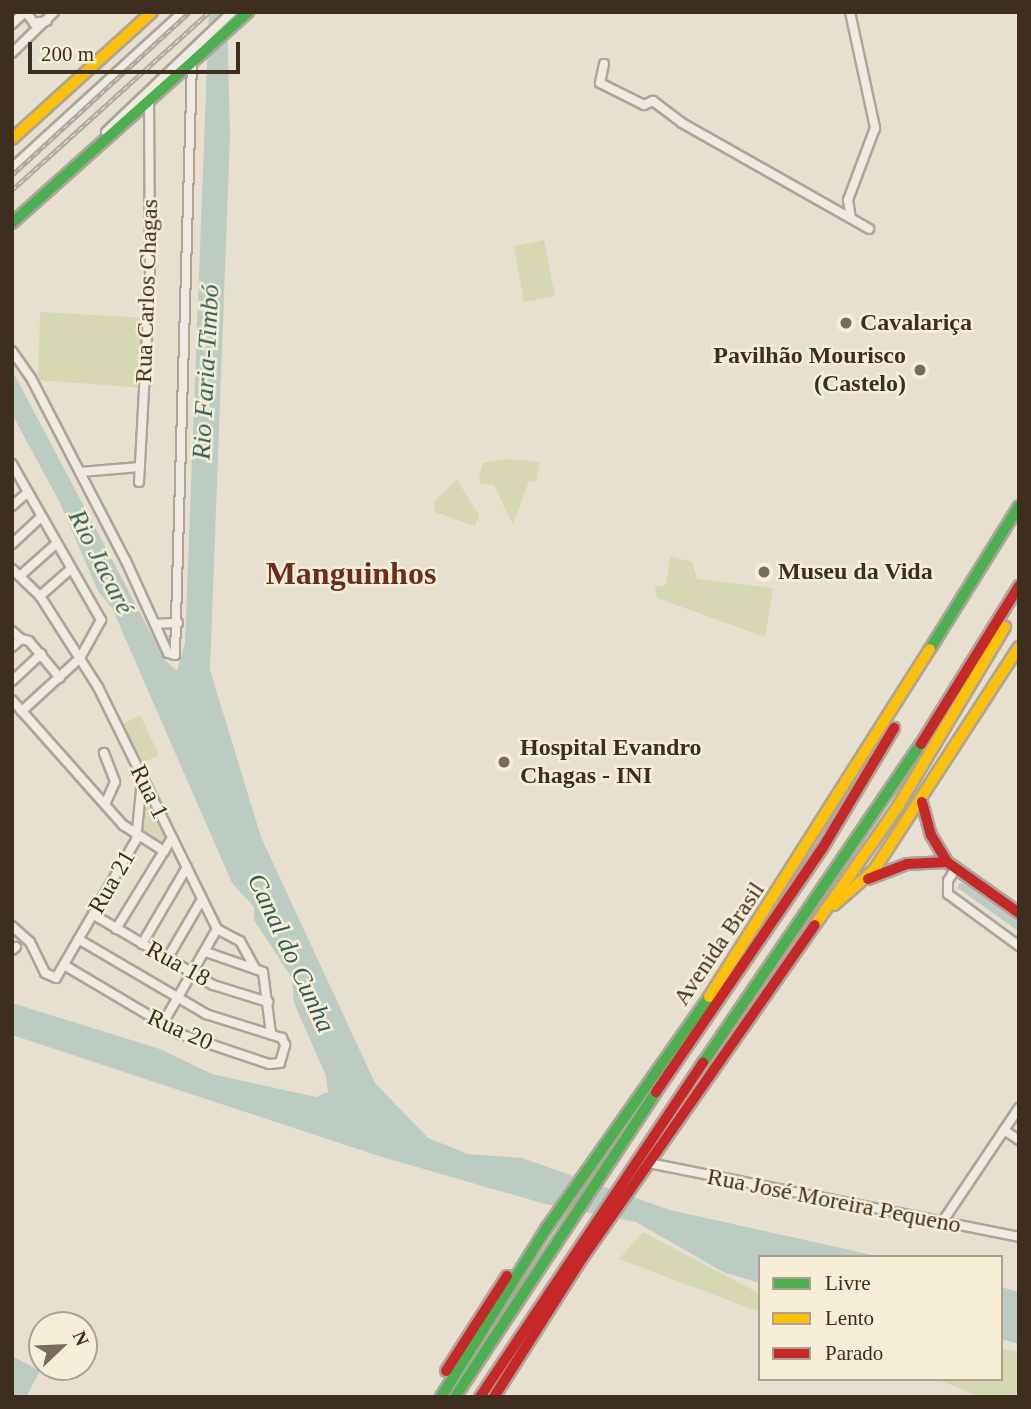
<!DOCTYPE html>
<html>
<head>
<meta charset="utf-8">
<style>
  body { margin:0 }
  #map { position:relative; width:1031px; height:1409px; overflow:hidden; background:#e7e0d1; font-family:Georgia,serif }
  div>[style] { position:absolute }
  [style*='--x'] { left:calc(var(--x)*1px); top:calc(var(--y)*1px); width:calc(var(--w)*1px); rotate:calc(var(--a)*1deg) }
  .green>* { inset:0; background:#d6d7b3 }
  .water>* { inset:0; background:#bcccc2 }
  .canal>* { height:7px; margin:-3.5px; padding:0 3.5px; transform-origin:3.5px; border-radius:3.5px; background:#bcccc2 }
  .roads { filter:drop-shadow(2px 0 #ada599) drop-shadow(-2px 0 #ada599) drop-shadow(0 2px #ada599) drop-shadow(0 -2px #ada599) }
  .street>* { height:8px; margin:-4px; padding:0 4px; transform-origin:4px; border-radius:4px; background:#efebe3 }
  .fast>* { height:10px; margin:-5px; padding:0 5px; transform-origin:5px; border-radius:5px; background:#4caf50 }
  .slow>* { height:10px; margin:-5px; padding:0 5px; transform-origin:5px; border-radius:5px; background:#ffc107 }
  .jam>* { height:10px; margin:-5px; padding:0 5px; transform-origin:5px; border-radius:5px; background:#c62828 }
  .rail>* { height:4.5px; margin-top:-2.25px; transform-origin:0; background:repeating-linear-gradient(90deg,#f7eed8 0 5px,#afaaa2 0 10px); box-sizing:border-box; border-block:2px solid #afaaa2 }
  .dots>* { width:19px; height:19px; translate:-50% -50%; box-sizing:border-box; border:4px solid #f7eed8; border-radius:50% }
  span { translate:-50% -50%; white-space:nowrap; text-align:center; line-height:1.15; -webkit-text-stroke:5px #f7eed8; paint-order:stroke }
  .street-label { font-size:24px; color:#3d2e20 }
  .poi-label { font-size:24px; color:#3d2e20; font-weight:700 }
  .left { translate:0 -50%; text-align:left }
  .right { translate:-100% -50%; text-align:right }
  .water-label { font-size:26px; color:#2f5d5a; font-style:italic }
  .district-label { font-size:32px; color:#6b2e1e; font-weight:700 }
  .frame { position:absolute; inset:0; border:14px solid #3d2e20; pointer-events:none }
  .legend { position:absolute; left:758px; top:1255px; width:245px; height:126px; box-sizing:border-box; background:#f7eed8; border:2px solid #ada18e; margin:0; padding:9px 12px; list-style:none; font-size:21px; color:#3d2e20 }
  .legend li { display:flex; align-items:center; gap:14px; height:35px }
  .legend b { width:35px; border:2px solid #ada18e }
  .north { position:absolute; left:28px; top:1311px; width:70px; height:70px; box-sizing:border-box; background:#f7eed8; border:2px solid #ada18e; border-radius:50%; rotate:67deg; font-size:19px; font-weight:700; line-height:28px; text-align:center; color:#3d2e20 }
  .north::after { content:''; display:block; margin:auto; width:24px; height:32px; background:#786c5e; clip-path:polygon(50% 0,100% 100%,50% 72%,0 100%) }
  .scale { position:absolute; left:28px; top:42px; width:212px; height:32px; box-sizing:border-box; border:4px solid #3d2e20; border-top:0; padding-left:9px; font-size:21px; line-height:24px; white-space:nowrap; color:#3d2e20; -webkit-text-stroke:5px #f7eed8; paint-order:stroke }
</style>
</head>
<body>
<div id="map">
  <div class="green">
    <i style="clip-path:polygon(544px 240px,555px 296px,524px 302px,514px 246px)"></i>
    <i style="clip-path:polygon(40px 312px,147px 318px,144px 388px,38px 380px)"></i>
    <i style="clip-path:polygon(509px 459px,540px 462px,536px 482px,529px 481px,513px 525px,494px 485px,480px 483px,479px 477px,483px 463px)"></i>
    <i style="clip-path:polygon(457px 480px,479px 515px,475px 526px,435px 512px,434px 501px)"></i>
    <i style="clip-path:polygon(670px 556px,692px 562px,697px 579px,773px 588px,765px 637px,657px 598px,655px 587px,666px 585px)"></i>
    <i style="clip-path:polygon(140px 715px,159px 755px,140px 764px,121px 725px)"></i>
    <i style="clip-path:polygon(143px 797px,165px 838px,163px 845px,141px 831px)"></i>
    <i style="clip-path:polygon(643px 1232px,760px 1294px,760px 1312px,619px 1259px)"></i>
    <i style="clip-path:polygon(1001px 1348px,1019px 1352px,1019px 1397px,981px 1397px,936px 1379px,1001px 1379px)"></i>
  </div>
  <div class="water">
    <i style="clip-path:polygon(209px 12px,227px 12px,230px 136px,210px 670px,261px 837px,375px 1083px,428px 1138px,468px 1154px,522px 1158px,670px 1210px,881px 1257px,760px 1257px,760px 1283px,723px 1272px,636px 1222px,545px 1204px,379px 1156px,12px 1035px,12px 1003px,160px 1049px,212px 1074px,316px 1097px,328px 1092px,326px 1076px,294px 1003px,292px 978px,254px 920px,254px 907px,232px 883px,112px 608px,98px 591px,59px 501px,12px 414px,12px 370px,165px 660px,177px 671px,185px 643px)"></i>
    <i style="clip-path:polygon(1001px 1287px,1019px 1292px,1019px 1344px,1001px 1339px)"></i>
    <i style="clip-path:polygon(12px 1356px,40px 1371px,26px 1397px,12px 1397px)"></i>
  </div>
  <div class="canal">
    <i style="--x:961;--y:886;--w:71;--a:35.3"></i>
  </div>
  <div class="roads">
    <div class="street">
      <i style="--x:26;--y:12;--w:14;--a:54"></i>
      <i style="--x:34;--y:23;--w:13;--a:-9"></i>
      <i style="--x:850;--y:12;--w:119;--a:77.8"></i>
      <i style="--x:875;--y:128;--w:77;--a:110.6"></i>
      <i style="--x:848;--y:200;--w:18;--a:81"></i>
      <i style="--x:12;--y:24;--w:18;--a:-43"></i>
      <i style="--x:12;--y:53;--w:59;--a:-44.3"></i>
      <i style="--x:604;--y:64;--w:19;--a:102"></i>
      <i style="--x:600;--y:83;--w:49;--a:26.6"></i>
      <i style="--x:644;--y:105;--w:10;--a:-24"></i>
      <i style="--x:653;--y:101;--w:36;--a:37"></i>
      <i style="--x:682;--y:123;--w:215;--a:29.5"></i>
      <i style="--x:106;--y:132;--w:174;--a:-43.6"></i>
      <i style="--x:12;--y:168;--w:231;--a:-42.4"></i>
      <i style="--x:12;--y:351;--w:33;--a:55"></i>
      <i style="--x:31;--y:378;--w:206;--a:62.6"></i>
      <i style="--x:126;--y:561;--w:101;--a:65.5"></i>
      <i style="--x:168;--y:653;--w:7;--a:16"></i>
      <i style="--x:175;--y:655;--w:593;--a:-88.36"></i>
      <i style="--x:12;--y:464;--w:180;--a:60.3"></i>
      <i style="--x:101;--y:620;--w:43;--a:118.9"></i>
      <i style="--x:80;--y:658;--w:79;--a:137.6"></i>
      <i style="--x:80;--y:472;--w:60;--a:-4.8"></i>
      <i style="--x:139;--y:482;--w:202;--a:-86.9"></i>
      <i style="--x:150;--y:280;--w:180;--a:-90.3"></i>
      <i style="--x:12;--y:506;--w:21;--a:-41"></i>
      <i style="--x:12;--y:544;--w:40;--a:-43"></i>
      <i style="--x:12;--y:569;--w:39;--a:44"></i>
      <i style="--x:40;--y:596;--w:108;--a:57.5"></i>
      <i style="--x:98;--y:687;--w:270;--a:63.8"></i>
      <i style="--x:217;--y:929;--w:111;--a:119.8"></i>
      <i style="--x:21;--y:575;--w:48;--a:-41.6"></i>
      <i style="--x:40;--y:596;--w:41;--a:-41.1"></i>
      <i style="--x:156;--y:624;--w:22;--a:-3"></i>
      <i style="--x:12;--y:631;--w:12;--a:42"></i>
      <i style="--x:21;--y:639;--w:12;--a:138"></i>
      <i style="--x:21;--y:639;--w:8;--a:14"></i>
      <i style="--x:29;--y:641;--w:48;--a:50"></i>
      <i style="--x:12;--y:681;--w:40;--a:-43"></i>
      <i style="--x:12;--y:700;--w:167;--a:48.4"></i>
      <i style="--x:123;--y:825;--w:49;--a:32.4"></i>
      <i style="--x:104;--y:753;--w:31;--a:69"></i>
      <i style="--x:115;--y:782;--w:24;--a:114"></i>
      <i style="--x:956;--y:868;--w:15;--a:122"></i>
      <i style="--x:948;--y:881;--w:13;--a:90"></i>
      <i style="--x:948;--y:894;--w:88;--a:36.2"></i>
      <i style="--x:94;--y:915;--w:138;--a:30.5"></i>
      <i style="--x:213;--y:985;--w:58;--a:17.2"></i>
      <i style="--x:12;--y:926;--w:24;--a:42"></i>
      <i style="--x:30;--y:942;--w:34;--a:64"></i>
      <i style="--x:45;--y:973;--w:12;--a:24"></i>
      <i style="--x:56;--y:978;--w:160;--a:-59.9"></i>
      <i style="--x:136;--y:840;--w:59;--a:-84.2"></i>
      <i style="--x:116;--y:929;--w:107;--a:-58.4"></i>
      <i style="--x:217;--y:929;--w:26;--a:28"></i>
      <i style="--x:240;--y:941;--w:31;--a:61"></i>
      <i style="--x:142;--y:944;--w:89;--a:-59.7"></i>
      <i style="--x:12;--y:950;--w:5;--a:-37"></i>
      <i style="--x:206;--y:952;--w:60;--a:19.3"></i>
      <i style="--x:263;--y:972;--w:63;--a:82.6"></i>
      <i style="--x:167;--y:959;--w:69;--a:-59.7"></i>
      <i style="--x:64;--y:965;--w:135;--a:30.7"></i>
      <i style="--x:180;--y:1034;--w:94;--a:18.6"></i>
      <i style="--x:269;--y:1064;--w:11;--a:-5"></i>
      <i style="--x:280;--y:1063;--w:19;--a:-74"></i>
      <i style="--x:285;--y:1045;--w:8;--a:-113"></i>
      <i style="--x:282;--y:1038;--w:80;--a:-162.5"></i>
      <i style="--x:206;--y:1014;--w:148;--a:-149.6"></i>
      <i style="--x:1004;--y:1130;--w:18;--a:34"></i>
      <i style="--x:649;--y:1163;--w:377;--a:11.3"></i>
      <i style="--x:943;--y:1221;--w:136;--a:-56.1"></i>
    </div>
    <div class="fast">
      <i style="--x:12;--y:223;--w:317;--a:-41.8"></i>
      <i style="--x:930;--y:649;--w:168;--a:-58.1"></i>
      <i style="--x:703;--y:1063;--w:386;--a:-55.7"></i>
      <i style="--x:441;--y:1397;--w:198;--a:-58"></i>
      <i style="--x:546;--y:1229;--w:284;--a:-54.9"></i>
      <i style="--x:455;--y:1397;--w:365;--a:-56.6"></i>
    </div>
    <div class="slow">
      <i style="--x:12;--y:139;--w:189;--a:-42.2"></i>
      <i style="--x:834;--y:905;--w:53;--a:-41.2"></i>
      <i style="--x:874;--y:870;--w:266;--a:-57"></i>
      <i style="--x:815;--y:925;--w:143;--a:-55"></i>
      <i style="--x:897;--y:808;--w:211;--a:-59.2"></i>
      <i style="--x:709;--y:997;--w:412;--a:-57.6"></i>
    </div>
    <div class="jam">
      <i style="--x:921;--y:744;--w:186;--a:-58.2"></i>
      <i style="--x:922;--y:802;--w:34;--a:75"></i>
      <i style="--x:931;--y:835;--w:31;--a:59"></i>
      <i style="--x:947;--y:862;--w:88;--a:35.3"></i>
      <i style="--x:868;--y:879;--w:42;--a:-21"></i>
      <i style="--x:907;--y:864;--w:40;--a:-2.9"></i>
      <i style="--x:656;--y:1092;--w:294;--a:-55.7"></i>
      <i style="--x:822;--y:849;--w:141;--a:-59.2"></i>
      <i style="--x:446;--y:1371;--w:113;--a:-57.3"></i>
      <i style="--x:480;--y:1397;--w:402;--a:-56.3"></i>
      <i style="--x:494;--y:1397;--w:159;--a:-57.6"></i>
      <i style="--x:579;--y:1263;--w:412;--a:-55.1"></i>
    </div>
  </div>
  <div class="rail">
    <i style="--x:12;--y:175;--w:241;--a:-42.6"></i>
    <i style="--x:12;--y:190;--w:266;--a:-42.1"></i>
  </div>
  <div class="dots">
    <i style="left:846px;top:323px;background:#786c5e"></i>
    <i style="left:920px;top:370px;background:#786c5e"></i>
    <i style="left:764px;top:572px;background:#786c5e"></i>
    <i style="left:504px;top:762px;background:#786c5e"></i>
  </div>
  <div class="street-label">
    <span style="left:147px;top:291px;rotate:-88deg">Rua Carlos Chagas</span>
    <span style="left:149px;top:792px;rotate:64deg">Rua 1</span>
    <span style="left:112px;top:882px;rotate:-60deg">Rua 21</span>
    <span style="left:719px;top:944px;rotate:-56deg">Avenida Brasil</span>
    <span style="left:178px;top:964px;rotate:29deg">Rua 18</span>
    <span style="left:180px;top:1030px;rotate:24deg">Rua 20</span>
    <span style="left:834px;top:1201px;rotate:11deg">Rua José Moreira Pequeno</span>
  </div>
  <div class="poi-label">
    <span class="left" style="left:860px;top:323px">Cavalariça</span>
    <span class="right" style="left:906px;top:370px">Pavilhão Mourisco<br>(Castelo)</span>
    <span class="left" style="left:778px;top:572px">Museu da Vida</span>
    <span class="left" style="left:520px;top:762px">Hospital Evandro<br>Chagas - INI</span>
  </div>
  <div class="water-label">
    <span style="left:206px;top:372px;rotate:-87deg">Rio Faria-Timbó</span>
    <span style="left:101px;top:562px;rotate:63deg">Rio Jacaré</span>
    <span style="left:291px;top:953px;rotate:65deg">Canal do Cunha</span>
  </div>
  <div class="district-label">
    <span style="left:351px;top:573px">Manguinhos</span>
  </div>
  <div class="frame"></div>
  <ul class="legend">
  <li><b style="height:9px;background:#4caf50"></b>Livre</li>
  <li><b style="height:9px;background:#ffc107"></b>Lento</li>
  <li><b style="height:9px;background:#c62828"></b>Parado</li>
  </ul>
  <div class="north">N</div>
  <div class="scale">200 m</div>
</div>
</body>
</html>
